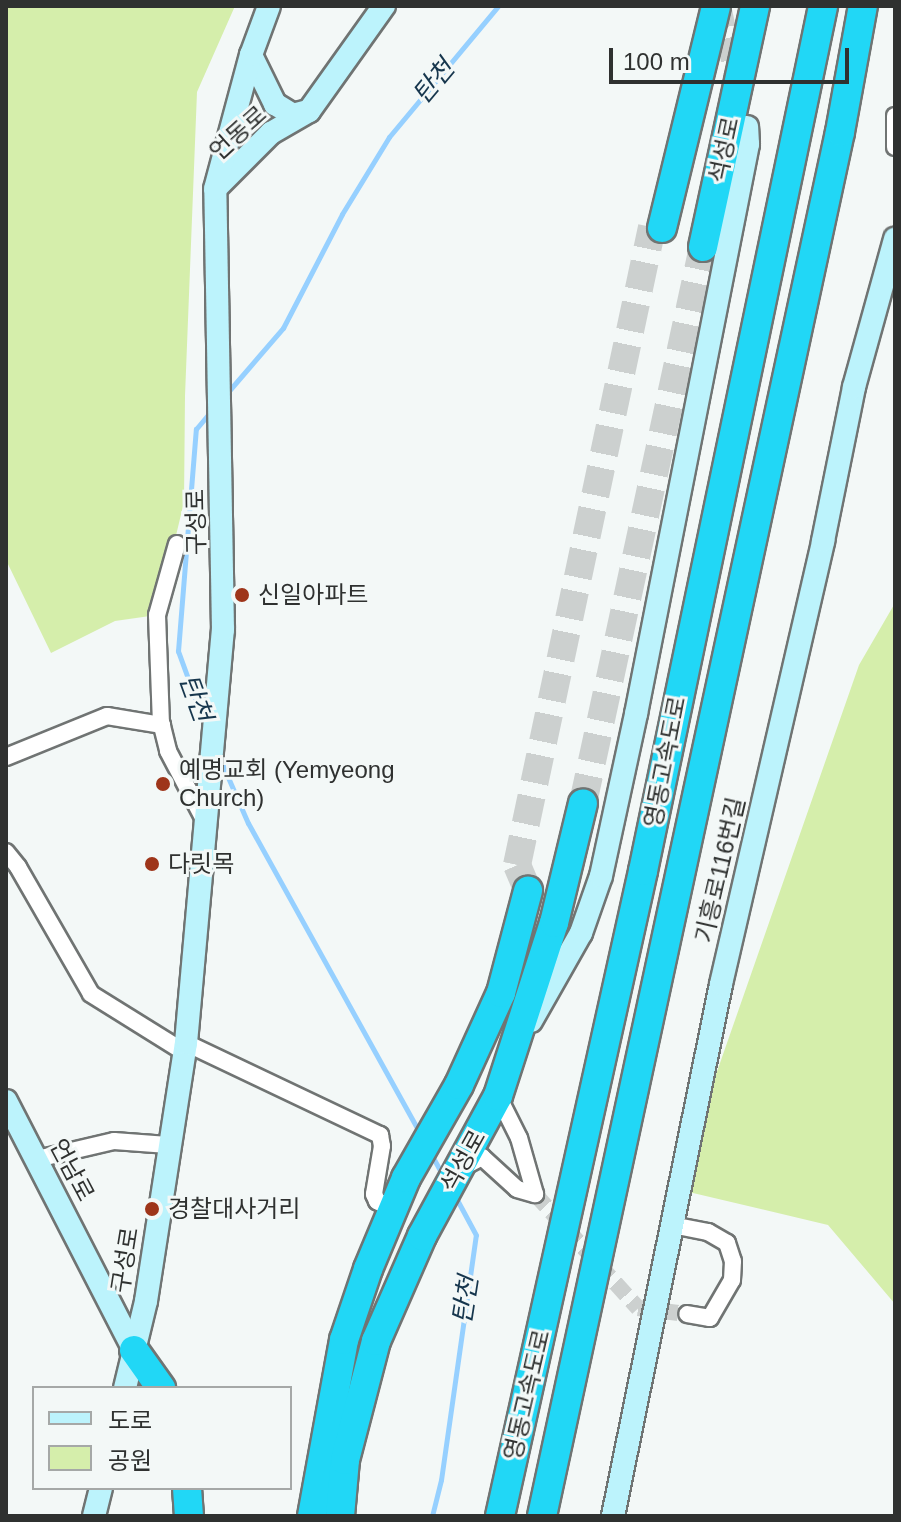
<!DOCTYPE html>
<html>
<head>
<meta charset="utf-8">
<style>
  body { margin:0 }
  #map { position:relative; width:901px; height:1522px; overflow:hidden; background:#f3f8f7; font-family:Arial,"Noto Sans KR",sans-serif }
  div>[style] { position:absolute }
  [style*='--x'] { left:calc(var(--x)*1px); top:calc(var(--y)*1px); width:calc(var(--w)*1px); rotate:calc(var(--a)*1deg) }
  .green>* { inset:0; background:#d5eeab }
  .stream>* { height:5px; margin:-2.5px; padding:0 2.5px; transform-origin:2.5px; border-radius:2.5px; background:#96d0ff }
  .street-tunnel>* { height:16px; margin-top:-8px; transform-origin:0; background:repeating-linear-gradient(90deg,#ccd0cf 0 16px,transparent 0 24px) }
  .secondary-tunnel>* { height:22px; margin-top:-11px; transform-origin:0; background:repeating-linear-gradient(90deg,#ccd0cf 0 22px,transparent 0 33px) }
  .highway-tunnel>* { height:28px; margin-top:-14px; transform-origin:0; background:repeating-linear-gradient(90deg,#ccd0cf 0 28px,transparent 0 42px) }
  .roads { filter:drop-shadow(2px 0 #707473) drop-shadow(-2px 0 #707473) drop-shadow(0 2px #707473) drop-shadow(0 -2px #707473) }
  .street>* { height:16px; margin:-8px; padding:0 8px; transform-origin:8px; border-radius:8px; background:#fff }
  .secondary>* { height:22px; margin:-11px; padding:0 11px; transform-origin:11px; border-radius:11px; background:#bcf3fc }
  .highway>* { height:28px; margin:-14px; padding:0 14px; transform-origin:14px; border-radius:14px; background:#21d7f6 }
  .dots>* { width:22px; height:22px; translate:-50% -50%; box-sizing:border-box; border:4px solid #f3f8f7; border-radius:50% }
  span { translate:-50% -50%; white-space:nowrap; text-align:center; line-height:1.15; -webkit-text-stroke:6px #f3f8f7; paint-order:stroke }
  .street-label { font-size:24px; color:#2f3130 }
  .poi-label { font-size:24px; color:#2f3130 }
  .left { translate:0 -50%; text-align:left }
  .water-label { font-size:26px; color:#16364d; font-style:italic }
  .frame { position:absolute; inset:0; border:8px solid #2f3130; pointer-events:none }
  .legend { position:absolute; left:32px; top:1386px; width:260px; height:104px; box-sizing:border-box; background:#f3f8f7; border:2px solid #a5a8a7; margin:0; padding:10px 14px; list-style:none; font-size:24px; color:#2f3130 }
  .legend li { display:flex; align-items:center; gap:16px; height:40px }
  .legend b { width:40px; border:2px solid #a5a8a7 }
  .scale { position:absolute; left:609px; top:48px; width:240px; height:36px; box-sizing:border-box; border:4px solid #2f3130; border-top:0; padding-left:10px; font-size:24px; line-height:28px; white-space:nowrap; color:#2f3130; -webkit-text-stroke:6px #f3f8f7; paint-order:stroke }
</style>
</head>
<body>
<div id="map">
  <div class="green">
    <i style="clip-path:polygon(6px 6px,235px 6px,197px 92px,185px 396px,184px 502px,157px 615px,115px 621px,51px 653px,6px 560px)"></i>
    <i style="clip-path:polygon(895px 603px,895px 1304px,828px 1225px,676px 1189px,859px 665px)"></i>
  </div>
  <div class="stream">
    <i style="--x:227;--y:393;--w:86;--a:-49.3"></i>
    <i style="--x:283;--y:328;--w:128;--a:-62.6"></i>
    <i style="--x:342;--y:214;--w:90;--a:-58.6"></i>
    <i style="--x:389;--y:137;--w:170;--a:-50.2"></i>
    <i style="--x:206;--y:728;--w:82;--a:-110"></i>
    <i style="--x:178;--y:651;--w:223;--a:-85.4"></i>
    <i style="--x:196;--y:429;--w:25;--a:-50"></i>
    <i style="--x:220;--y:759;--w:70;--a:66.4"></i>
    <i style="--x:248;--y:823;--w:357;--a:61"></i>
    <i style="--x:431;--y:1154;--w:26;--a:61"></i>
    <i style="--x:432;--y:1516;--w:37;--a:-76"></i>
    <i style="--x:441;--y:1480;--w:247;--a:-81.9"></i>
    <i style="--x:476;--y:1235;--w:44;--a:-118.3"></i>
  </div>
  <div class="street-tunnel">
    <i style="--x:535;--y:1194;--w:154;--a:47.9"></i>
    <i style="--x:638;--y:1308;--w:49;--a:7"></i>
  </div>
  <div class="secondary-tunnel">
    <i style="--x:720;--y:6;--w:79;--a:77.6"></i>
  </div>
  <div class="highway-tunnel">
    <i style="--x:583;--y:803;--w:569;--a:-77.82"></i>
    <i style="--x:528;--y:891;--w:28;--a:-113"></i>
    <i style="--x:517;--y:865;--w:652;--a:-78.05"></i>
  </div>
  <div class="roads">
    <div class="street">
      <i style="--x:895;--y:116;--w:31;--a:90"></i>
      <i style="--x:177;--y:544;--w:74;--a:105.7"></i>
      <i style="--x:157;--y:615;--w:107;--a:87.9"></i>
      <i style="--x:161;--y:722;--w:30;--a:76"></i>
      <i style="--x:168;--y:751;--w:81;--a:62.2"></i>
      <i style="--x:6;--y:757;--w:109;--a:-22.1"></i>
      <i style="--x:107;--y:716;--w:56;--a:9.3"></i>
      <i style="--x:6;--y:852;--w:19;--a:51"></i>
      <i style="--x:18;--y:867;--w:146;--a:60.1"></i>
      <i style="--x:91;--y:994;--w:110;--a:31.9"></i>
      <i style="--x:186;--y:1043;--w:215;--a:25.4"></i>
      <i style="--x:380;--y:1135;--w:11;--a:80"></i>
      <i style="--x:382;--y:1146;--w:49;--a:99.5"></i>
      <i style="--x:374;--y:1194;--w:8;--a:67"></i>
      <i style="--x:377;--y:1201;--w:18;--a:27"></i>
      <i style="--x:37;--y:1159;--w:79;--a:-13.2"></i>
      <i style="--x:114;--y:1141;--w:54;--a:4.2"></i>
      <i style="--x:469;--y:1164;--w:15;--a:-28"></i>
      <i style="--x:482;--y:1157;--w:47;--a:42.4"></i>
      <i style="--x:517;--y:1189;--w:19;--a:16"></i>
      <i style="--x:535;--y:1194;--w:58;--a:-105.9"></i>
      <i style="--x:519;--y:1138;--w:47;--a:-116.6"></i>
      <i style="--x:672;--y:1225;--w:37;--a:11"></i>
      <i style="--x:708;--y:1232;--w:22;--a:30"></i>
      <i style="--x:727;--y:1243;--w:19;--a:72"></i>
      <i style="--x:733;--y:1261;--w:19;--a:93"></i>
      <i style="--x:732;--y:1280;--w:44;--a:120.1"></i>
      <i style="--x:710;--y:1318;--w:23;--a:-170"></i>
    </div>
    <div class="secondary">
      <i style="--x:251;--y:55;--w:55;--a:63.9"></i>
      <i style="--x:275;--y:104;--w:21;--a:31"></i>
      <i style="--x:293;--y:115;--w:16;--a:-15"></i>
      <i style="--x:216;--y:188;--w:78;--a:-45"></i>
      <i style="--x:271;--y:133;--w:44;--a:-30.1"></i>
      <i style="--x:309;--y:111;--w:129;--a:-54.5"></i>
      <i style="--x:531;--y:1021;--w:101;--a:-60.4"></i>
      <i style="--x:581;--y:933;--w:60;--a:-70.7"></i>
      <i style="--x:601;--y:876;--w:166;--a:-77.8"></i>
      <i style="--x:636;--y:714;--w:581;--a:-78.88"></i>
      <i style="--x:748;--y:144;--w:17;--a:-93"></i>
      <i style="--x:6;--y:1101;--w:280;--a:62.8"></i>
      <i style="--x:125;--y:1388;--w:89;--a:-76.4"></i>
      <i style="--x:146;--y:1301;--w:261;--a:-81.2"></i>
      <i style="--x:186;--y:1043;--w:415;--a:-84.9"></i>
      <i style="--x:223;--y:630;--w:441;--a:-91"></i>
      <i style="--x:215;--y:189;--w:139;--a:-75"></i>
      <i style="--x:251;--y:55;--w:52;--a:-69.8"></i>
      <i style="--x:94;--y:1516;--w:29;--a:-76"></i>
      <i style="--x:613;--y:1516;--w:543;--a:-78.52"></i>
      <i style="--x:721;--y:984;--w:455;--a:-77"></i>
      <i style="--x:823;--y:541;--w:157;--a:-78.6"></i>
      <i style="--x:854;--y:387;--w:154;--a:-74.5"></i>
    </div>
    <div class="highway">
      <i style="--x:662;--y:228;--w:228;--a:-76.3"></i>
      <i style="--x:703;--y:247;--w:247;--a:-77.8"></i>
      <i style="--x:134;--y:1350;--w:47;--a:54.6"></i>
      <i style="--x:187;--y:1488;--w:28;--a:86"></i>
      <i style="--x:312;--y:1516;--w:179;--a:-79.7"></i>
      <i style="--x:344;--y:1340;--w:75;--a:-71.3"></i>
      <i style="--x:368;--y:1269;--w:99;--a:-67.3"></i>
      <i style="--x:406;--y:1178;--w:107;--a:-60.3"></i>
      <i style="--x:459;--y:1085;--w:101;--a:-65.5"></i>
      <i style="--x:501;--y:993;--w:106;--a:-75.2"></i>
      <i style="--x:340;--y:1516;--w:56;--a:-84.9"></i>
      <i style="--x:345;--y:1460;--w:123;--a:-75.4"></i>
      <i style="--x:376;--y:1341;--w:115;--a:-66.3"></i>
      <i style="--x:422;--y:1236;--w:159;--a:-61.5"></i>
      <i style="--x:498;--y:1096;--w:182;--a:-72.1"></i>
      <i style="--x:554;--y:923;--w:123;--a:-76.4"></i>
      <i style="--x:500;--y:1516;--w:661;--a:-77.5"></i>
      <i style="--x:643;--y:871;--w:884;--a:-78.24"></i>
      <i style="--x:542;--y:1516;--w:1416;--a:-77.85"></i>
      <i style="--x:840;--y:132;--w:128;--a:-79.7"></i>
    </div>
  </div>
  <div class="dots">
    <i style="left:242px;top:595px;background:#9e351a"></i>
    <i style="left:163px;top:784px;background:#9e351a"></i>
    <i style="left:152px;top:864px;background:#9e351a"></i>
    <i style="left:152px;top:1209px;background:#9e351a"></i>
  </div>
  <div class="street-label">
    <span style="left:238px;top:133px;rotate:-42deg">언동로</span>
    <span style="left:724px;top:150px;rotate:-78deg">석성로</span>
    <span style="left:196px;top:522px;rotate:-91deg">구성로</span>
    <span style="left:665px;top:762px;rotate:-79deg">영동고속도로</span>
    <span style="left:720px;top:870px;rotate:-77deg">기흥로116번길</span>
    <span style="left:463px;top:1161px;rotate:-61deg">석성로</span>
    <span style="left:72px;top:1170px;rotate:62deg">언남로</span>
    <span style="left:125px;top:1260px;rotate:-81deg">구성로</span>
    <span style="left:527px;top:1395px;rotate:-77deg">영동고속도로</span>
  </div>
  <div class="poi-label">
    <span class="left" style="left:258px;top:595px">신일아파트</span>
    <span class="left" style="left:179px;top:784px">예명교회 (Yemyeong<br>Church)</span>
    <span class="left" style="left:168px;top:864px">다릿목</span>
    <span class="left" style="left:168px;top:1209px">경찰대사거리</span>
  </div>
  <div class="water-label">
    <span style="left:434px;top:82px;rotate:-50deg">탄천</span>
    <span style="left:195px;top:698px;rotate:70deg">탄천</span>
    <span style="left:466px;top:1300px;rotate:-81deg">탄천</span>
  </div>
  <div class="frame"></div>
  <ul class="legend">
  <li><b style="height:10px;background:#bcf3fc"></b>도로</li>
  <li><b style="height:22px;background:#d5eeab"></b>공원</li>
  </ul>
  <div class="scale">100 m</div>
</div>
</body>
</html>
